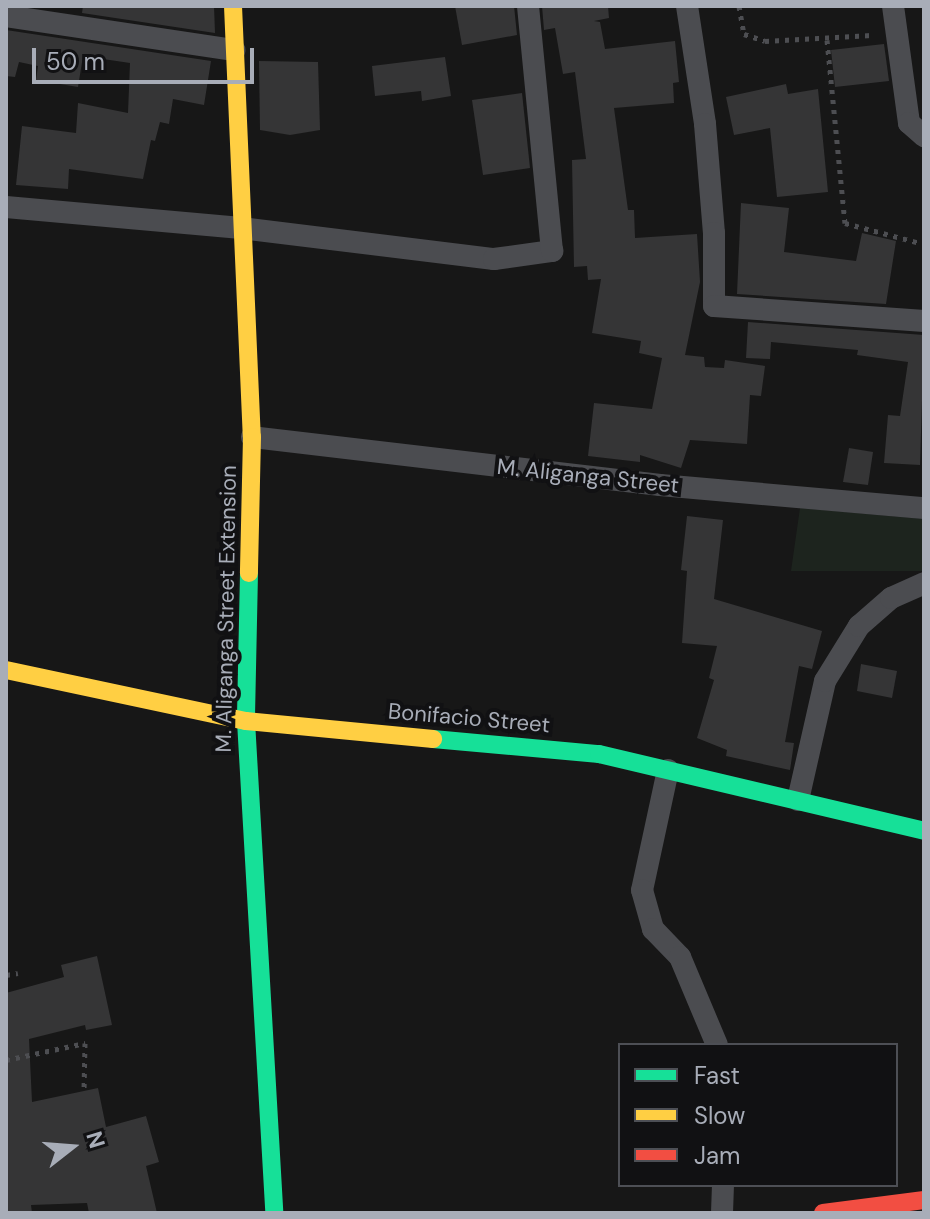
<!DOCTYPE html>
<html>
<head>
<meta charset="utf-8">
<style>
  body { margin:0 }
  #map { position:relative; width:930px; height:1219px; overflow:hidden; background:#171717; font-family:"DM Sans",sans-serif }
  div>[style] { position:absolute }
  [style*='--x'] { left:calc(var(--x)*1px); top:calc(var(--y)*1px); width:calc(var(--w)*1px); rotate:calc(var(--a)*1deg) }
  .green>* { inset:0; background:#1d241e }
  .building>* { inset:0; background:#353536 }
  .path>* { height:5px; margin-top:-2.5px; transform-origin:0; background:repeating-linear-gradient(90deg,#4d4e52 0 4px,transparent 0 10px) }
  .street>* { height:22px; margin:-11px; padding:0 11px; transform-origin:11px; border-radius:11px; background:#4b4c50 }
  .fast>* { height:18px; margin:-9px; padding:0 9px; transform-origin:9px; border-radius:9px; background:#16e098 }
  .slow>* { height:18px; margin:-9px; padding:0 9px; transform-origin:9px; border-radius:9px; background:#ffcf43 }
  .jam>* { height:18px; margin:-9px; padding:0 9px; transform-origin:9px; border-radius:9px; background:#f24e42 }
  span { translate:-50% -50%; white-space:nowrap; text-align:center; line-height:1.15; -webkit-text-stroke:8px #111113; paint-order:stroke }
  .street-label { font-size:22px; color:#a8adb8 }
  .frame { position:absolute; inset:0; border:8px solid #a8adb8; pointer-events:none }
  .legend { position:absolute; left:618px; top:1043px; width:280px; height:144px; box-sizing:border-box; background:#111113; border:2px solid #4d4f55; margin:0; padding:10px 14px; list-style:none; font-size:24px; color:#a8adb8 }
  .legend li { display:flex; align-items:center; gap:16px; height:40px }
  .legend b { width:40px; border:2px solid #4d4f55 }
  .north { position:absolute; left:32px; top:1107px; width:80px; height:80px; -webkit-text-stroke:6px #111113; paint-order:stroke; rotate:73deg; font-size:22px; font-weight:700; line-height:32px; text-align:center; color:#a8adb8 }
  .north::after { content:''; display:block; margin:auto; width:28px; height:36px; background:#a8adb8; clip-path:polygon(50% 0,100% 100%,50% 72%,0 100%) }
  .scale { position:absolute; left:32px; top:48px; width:222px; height:36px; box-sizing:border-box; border:4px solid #a8adb8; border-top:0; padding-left:10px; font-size:24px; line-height:28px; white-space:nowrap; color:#a8adb8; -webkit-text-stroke:6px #111113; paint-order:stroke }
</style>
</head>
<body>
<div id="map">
  <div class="green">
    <i style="clip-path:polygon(800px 508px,924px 519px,924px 571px,791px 571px)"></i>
  </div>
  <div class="building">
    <i style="clip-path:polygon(83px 6px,214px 6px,215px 33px,82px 13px)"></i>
    <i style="clip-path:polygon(455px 6px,514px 6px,517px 35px,462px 45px)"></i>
    <i style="clip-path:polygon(542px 6px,608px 6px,609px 18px,594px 21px,600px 22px,605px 49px,675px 41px,679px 82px,673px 83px,674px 103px,614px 108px,628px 210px,634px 210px,635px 238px,697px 234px,700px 282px,685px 355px,704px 357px,705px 367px,724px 368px,725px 360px,765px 366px,761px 396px,750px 395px,747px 444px,690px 440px,681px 468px,640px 455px,640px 462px,588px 456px,594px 403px,652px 409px,662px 358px,639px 353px,641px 341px,592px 333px,601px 279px,588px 280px,587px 266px,574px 267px,572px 160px,586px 159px,575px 72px,563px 74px,555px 28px,544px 30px)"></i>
    <i style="clip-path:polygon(6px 30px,211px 61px,204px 105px,173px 99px,169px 124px,160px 122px,155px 141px,151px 140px,143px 179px,69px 169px,68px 189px,16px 185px,22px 126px,76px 133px,78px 103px,128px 113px,130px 63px,83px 56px,78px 87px,36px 80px,38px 66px,19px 62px,15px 77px,6px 76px)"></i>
    <i style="clip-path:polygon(884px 44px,889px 81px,835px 87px,831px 50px)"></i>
    <i style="clip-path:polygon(445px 57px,451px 96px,422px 101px,421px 91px,375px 96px,372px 66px)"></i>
    <i style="clip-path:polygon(259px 61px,318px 62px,320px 130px,290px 135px,260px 130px)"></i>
    <i style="clip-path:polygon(786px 84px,788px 94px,818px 89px,828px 192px,777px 197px,770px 128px,734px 135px,726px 97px)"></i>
    <i style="clip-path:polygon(522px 93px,530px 168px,483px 175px,472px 100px)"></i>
    <i style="clip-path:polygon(741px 203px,789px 208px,784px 252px,856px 261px,862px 233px,896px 241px,886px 304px,737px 294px)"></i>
    <i style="clip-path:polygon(748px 322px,924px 335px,920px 465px,884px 463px,888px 415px,900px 416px,908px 362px,857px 355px,858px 350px,771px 342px,770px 359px,746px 358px)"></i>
    <i style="clip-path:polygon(849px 448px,873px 452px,868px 485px,843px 482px)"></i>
    <i style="clip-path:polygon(687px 516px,723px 520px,714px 599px,822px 631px,812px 669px,799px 666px,785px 742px,794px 743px,790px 770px,726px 756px,727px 750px,697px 738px,714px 680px,709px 678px,717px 646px,682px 643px,687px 571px,681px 570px)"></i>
    <i style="clip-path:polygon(861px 664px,897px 671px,892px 698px,857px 691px)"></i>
    <i style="clip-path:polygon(97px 956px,112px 1025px,86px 1030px,85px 1025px,29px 1039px,32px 1102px,98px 1088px,106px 1127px,146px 1116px,159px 1162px,146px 1166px,157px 1213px,89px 1213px,87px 1203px,31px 1205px,32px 1213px,6px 1213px,6px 993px,64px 977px,61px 965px)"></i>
  </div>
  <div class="path">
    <i style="--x:739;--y:6;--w:28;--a:80"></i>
    <i style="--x:744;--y:34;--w:22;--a:18"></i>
    <i style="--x:765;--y:41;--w:107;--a:-3.2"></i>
    <i style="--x:827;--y:40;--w:184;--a:84.4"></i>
    <i style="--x:845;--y:223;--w:82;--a:14.9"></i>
    <i style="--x:6;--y:975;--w:12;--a:-9"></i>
    <i style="--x:6;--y:1060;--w:81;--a:-12.1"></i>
    <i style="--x:85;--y:1043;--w:48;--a:91.2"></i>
  </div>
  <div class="street">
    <i style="--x:687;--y:6;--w:119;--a:81.3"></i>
    <i style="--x:705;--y:124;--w:109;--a:85.3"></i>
    <i style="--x:714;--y:233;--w:73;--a:90"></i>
    <i style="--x:714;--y:306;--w:211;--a:4.1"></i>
    <i style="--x:893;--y:6;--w:118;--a:82.2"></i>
    <i style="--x:909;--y:123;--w:20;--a:41"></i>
    <i style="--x:6;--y:16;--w:231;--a:8.5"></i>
    <i style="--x:6;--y:207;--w:236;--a:5.1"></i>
    <i style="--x:241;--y:228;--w:255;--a:7"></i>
    <i style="--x:494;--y:259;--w:59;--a:-7.9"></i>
    <i style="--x:552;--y:251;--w:246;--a:-95.6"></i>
    <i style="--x:252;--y:437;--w:411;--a:6.7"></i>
    <i style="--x:660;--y:485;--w:265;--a:5"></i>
    <i style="--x:668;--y:770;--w:123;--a:102.2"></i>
    <i style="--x:642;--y:890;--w:41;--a:74.2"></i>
    <i style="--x:653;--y:929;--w:39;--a:46"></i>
    <i style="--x:680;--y:957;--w:95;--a:67.2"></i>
    <i style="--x:798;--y:800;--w:122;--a:-77.2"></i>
    <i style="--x:825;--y:681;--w:65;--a:-58.3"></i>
    <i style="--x:859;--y:626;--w:43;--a:-41.2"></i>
    <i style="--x:891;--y:598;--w:36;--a:-24"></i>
    <i style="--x:722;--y:1213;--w:28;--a:-88"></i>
  </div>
  <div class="fast">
    <i style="--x:249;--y:573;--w:148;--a:91.2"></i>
    <i style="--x:246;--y:721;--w:493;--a:86.7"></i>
    <i style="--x:433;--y:739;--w:167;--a:5.2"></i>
    <i style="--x:599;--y:754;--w:334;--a:13.3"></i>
  </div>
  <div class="slow">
    <i style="--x:233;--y:6;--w:431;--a:87.5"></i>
    <i style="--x:252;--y:437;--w:136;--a:91.3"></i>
    <i style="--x:6;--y:670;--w:245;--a:12"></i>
    <i style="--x:246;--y:721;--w:188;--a:5.5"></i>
  </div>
  <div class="jam">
    <i style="--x:823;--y:1213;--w:102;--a:-7.3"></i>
  </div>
  <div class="street-label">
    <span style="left:588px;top:476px;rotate:6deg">M. Aliganga Street</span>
    <span style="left:226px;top:609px;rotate:-89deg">M. Aliganga Street Extension</span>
    <span style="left:469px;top:718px;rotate:5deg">Bonifacio Street</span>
  </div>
  <div class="frame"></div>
  <ul class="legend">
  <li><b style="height:10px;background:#16e098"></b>Fast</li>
  <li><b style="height:10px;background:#ffcf43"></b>Slow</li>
  <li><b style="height:10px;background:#f24e42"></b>Jam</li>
  </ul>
  <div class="north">N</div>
  <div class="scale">50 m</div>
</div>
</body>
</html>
